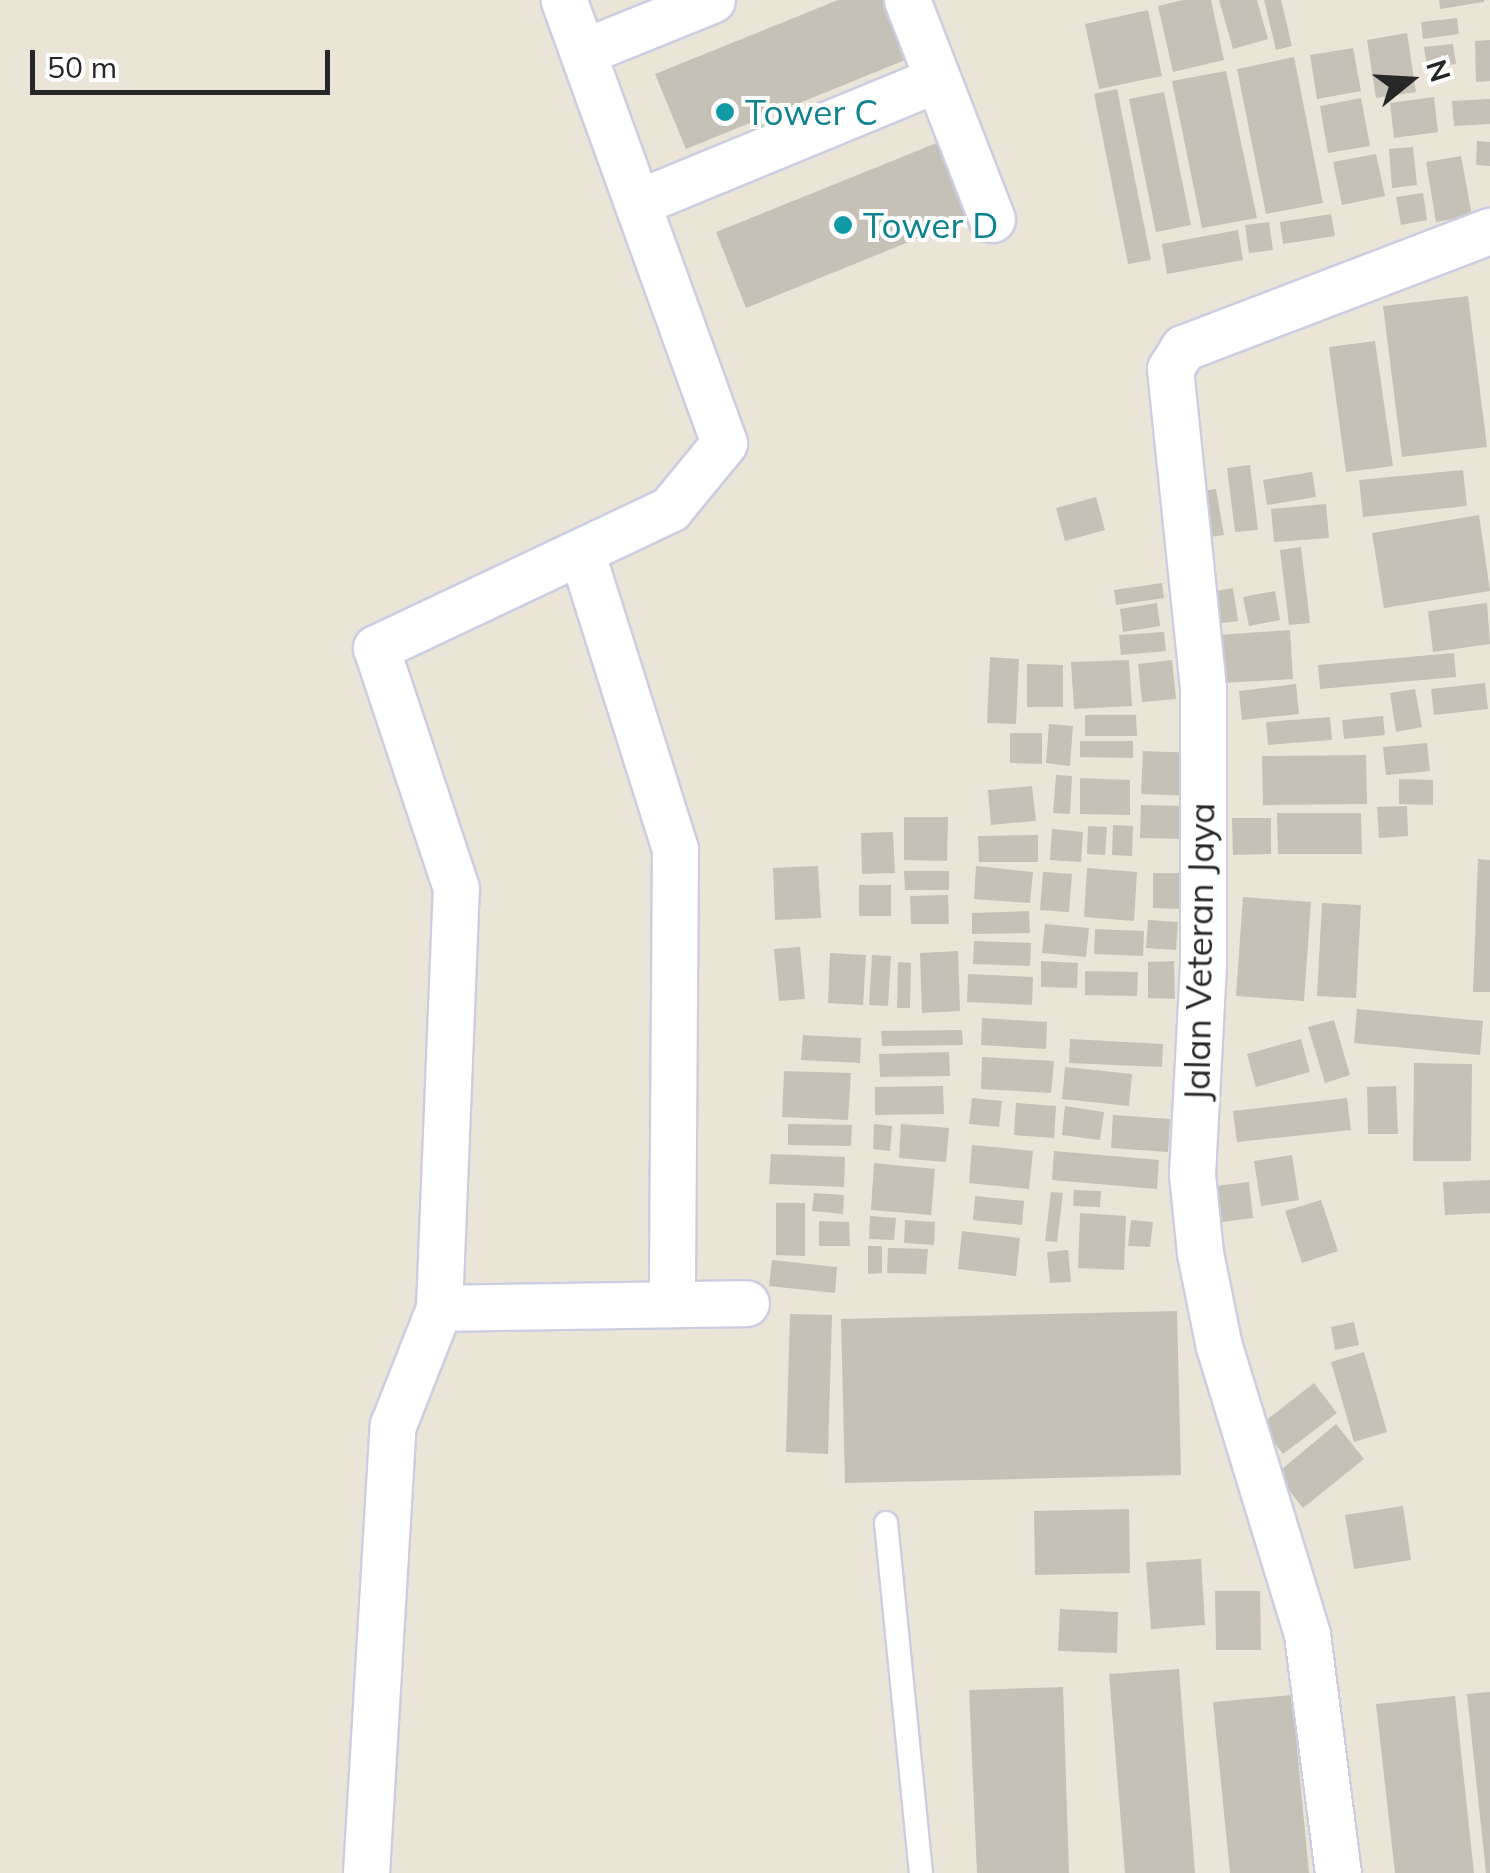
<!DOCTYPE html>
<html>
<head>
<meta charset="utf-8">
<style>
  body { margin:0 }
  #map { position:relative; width:1490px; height:1873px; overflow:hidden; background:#ebe5d7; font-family:Mulish,sans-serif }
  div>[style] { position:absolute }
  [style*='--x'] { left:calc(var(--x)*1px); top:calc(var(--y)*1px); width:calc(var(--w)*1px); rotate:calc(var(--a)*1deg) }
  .building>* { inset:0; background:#c5c1b7 }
  .roads { filter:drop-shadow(2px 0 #cccde1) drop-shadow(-2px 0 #cccde1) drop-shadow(0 2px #cccde1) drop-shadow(0 -2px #cccde1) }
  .service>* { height:22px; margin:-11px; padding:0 11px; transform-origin:11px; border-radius:11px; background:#fff }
  .minor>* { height:45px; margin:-22.5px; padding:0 22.5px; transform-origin:22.5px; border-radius:22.5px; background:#fff }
  .dots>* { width:28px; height:28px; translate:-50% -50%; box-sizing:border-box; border:5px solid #fff; border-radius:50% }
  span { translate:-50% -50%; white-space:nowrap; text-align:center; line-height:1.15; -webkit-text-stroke:8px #fff; paint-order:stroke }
  .culture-label { font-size:35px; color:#0d838f }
  .left { translate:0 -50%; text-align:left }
  .street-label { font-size:35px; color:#272727 }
  .north { position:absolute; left:1360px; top:30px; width:100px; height:100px; -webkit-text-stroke:8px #fff; paint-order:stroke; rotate:72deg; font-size:28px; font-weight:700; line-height:40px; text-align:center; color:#272727 }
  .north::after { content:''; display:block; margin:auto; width:35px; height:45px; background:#272727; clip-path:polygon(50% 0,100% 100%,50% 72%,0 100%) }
  .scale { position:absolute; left:30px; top:50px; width:300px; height:45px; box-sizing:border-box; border:5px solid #272727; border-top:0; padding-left:12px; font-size:30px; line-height:35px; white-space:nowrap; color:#272727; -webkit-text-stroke:8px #fff; paint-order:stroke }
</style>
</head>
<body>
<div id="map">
  <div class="building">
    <i style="clip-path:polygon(838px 0,886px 0,910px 58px,686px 149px,655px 74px)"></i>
    <i style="clip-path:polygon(1183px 0,1211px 0,1224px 60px,1173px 72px,1158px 6px)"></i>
    <i style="clip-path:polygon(1219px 0,1257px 0,1268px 39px,1233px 49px)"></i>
    <i style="clip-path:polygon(1264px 0,1281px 0,1292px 46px,1276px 50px)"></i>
    <i style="clip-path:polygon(1439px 0,1484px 0,1484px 2px,1440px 9px)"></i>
    <i style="clip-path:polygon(1148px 10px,1162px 76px,1099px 89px,1085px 24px)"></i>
    <i style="clip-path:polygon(1457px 18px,1459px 34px,1423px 39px,1421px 22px)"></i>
    <i style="clip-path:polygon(1407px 33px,1416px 92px,1376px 98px,1367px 40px)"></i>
    <i style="clip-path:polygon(1490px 40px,1490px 81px,1476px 82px,1475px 41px)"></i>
    <i style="clip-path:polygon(1453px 44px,1456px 64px,1427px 67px,1424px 47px)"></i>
    <i style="clip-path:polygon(1353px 48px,1361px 91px,1317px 99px,1310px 55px)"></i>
    <i style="clip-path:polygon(1294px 57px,1323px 203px,1266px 214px,1237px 69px)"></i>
    <i style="clip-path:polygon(1226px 71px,1257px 218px,1202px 228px,1172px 81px)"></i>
    <i style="clip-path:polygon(1117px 89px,1151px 260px,1128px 264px,1094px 94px)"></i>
    <i style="clip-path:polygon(1164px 92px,1191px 225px,1156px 232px,1129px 99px)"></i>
    <i style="clip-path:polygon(1434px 97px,1438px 132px,1394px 138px,1390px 103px)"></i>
    <i style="clip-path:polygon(1361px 98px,1370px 146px,1328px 153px,1320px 106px)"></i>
    <i style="clip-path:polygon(1490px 99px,1490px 124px,1454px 126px,1452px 101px)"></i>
    <i style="clip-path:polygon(1477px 141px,1490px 142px,1490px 166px,1476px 165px)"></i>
    <i style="clip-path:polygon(939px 142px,970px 217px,746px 308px,716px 232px)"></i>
    <i style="clip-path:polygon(1413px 147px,1417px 185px,1392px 188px,1389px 149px)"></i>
    <i style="clip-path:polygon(1376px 154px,1385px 196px,1342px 205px,1333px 162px)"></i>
    <i style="clip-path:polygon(1461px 156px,1472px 216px,1436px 222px,1426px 162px)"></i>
    <i style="clip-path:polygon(1423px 193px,1427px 220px,1401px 225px,1396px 197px)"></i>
    <i style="clip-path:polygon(1331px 214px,1335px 236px,1283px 244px,1280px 222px)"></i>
    <i style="clip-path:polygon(1269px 222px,1273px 250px,1249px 253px,1245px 225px)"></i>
    <i style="clip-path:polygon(1238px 230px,1243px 260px,1167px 274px,1162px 244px)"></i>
    <i style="clip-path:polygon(1468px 296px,1487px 447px,1402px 457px,1383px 306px)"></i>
    <i style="clip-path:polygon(1375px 341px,1393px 466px,1346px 472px,1329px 347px)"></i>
    <i style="clip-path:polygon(1250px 465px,1258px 530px,1235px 532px,1227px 468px)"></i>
    <i style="clip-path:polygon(1463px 470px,1467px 506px,1363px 517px,1359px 480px)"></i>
    <i style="clip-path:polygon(1312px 472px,1316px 497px,1267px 505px,1263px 480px)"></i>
    <i style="clip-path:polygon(1216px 489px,1224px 535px,1202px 538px,1195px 492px)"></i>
    <i style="clip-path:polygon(1096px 497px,1105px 530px,1065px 541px,1056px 508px)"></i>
    <i style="clip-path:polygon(1326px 504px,1329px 538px,1274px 542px,1271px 509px)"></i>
    <i style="clip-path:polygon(1479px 515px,1490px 591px,1384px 608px,1372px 533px)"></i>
    <i style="clip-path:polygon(1301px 547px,1310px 623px,1289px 625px,1280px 550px)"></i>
    <i style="clip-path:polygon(1162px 583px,1164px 598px,1116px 605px,1114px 590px)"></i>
    <i style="clip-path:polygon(1233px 588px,1238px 621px,1215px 624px,1210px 592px)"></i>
    <i style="clip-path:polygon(1275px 591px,1280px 620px,1249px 626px,1243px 597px)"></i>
    <i style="clip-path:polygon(1157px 603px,1160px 626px,1123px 632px,1120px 609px)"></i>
    <i style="clip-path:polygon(1487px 603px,1490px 644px,1433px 652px,1428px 611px)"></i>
    <i style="clip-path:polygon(1290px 630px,1293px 679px,1221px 683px,1218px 635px)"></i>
    <i style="clip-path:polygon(1164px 632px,1166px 651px,1121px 655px,1119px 635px)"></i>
    <i style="clip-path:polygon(1454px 653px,1456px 677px,1320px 689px,1318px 665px)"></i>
    <i style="clip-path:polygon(990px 657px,1019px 659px,1016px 724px,987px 723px)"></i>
    <i style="clip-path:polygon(1129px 660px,1132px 706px,1074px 709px,1071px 662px)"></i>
    <i style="clip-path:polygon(1172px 660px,1176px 699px,1142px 702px,1138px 664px)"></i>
    <i style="clip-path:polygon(1027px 664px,1063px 665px,1063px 707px,1027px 707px)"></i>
    <i style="clip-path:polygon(1485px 683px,1488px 709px,1434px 715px,1431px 689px)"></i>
    <i style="clip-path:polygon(1296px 684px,1299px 714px,1242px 720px,1239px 691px)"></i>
    <i style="clip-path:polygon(1415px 689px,1422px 727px,1396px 732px,1390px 693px)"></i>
    <i style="clip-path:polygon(1085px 715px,1136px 715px,1137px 736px,1085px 736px)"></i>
    <i style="clip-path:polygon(1383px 716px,1385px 735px,1344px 739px,1342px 720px)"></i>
    <i style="clip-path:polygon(1330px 717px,1332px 740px,1268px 745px,1266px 722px)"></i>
    <i style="clip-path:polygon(1049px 724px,1073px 726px,1070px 766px,1046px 763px)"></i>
    <i style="clip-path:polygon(1010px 733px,1042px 733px,1042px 764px,1010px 763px)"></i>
    <i style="clip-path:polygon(1080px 741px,1133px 741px,1133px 758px,1080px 757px)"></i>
    <i style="clip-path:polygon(1427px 743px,1430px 771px,1386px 775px,1383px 747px)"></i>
    <i style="clip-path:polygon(1143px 751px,1196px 753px,1195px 796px,1141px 794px)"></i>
    <i style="clip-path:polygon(1366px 755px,1367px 804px,1263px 805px,1262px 756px)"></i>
    <i style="clip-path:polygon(1056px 775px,1072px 776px,1070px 814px,1053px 813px)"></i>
    <i style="clip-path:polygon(1080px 778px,1130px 780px,1130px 815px,1080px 814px)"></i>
    <i style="clip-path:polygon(1399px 779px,1433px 780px,1433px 805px,1399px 804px)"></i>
    <i style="clip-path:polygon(1032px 786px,1036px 821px,991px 825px,988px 790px)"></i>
    <i style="clip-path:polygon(1141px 805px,1187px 806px,1187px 839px,1140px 838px)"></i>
    <i style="clip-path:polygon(1407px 806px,1408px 836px,1379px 838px,1377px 807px)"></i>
    <i style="clip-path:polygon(1277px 813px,1361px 813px,1362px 854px,1278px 854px)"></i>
    <i style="clip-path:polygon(904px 817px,948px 817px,947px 861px,904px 860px)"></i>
    <i style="clip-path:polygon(1232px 818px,1271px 818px,1271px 854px,1233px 855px)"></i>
    <i style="clip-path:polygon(1113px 825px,1133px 826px,1132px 856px,1112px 855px)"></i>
    <i style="clip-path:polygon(1088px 826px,1107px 827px,1105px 855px,1087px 854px)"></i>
    <i style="clip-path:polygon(1052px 829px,1083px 832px,1081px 862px,1050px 860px)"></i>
    <i style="clip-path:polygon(893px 832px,895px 873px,862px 874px,861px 833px)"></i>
    <i style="clip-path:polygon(1038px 835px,1038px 862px,979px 862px,978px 836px)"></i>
    <i style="clip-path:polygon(1478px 859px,1490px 860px,1490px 992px,1473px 992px)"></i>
    <i style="clip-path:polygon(818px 866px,821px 918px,775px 920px,773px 868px)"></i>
    <i style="clip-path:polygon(976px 866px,1033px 872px,1030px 903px,974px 899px)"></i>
    <i style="clip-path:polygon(1087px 868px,1137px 872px,1134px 921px,1084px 917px)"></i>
    <i style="clip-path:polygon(904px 871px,949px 871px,949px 890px,905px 890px)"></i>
    <i style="clip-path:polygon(1043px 872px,1072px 874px,1069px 912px,1040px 910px)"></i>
    <i style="clip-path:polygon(1153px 873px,1180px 873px,1179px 909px,1153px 908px)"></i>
    <i style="clip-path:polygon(859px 885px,891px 885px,891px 916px,859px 916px)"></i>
    <i style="clip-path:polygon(948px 895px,949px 924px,911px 924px,910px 896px)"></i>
    <i style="clip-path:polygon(1243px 897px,1311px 902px,1304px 1001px,1236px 996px)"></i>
    <i style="clip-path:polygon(1322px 903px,1361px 905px,1356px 998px,1317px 996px)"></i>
    <i style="clip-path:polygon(1029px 911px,1030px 933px,972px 934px,972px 913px)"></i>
    <i style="clip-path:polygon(1148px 920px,1178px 922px,1176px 950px,1146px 948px)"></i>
    <i style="clip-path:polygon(1045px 924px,1089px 928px,1086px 957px,1042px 953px)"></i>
    <i style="clip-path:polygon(1095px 929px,1144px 931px,1143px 956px,1094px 954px)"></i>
    <i style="clip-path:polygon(974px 941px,1031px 943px,1030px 966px,973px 964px)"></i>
    <i style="clip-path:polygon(800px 947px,805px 999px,779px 1001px,774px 949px)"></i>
    <i style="clip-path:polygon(958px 951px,960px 1011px,922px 1013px,920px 953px)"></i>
    <i style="clip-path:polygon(830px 953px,866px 955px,863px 1005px,828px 1003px)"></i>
    <i style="clip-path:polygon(872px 955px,891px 956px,888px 1006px,869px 1005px)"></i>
    <i style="clip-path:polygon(1041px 961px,1078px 963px,1077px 988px,1041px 987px)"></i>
    <i style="clip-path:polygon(1174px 961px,1175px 999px,1148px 998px,1148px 962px)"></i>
    <i style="clip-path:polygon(898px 962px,911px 963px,910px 1008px,897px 1008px)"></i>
    <i style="clip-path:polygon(1085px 971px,1138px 972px,1137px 996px,1085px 995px)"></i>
    <i style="clip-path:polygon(968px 974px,1033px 977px,1032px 1005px,967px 1002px)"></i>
    <i style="clip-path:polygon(1357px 1009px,1483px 1021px,1480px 1055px,1354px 1043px)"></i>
    <i style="clip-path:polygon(982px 1018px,1047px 1022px,1046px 1049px,981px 1045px)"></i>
    <i style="clip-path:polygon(1334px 1020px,1350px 1075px,1325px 1083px,1308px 1027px)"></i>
    <i style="clip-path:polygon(962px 1030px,963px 1045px,882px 1046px,881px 1031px)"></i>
    <i style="clip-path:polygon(803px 1035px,861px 1038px,860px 1063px,801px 1060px)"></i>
    <i style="clip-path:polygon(1070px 1039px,1163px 1044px,1162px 1067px,1069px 1063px)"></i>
    <i style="clip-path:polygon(1301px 1039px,1310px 1072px,1256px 1087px,1247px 1054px)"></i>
    <i style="clip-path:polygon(949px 1052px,950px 1076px,880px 1077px,879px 1054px)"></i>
    <i style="clip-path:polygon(982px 1057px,1054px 1061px,1051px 1093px,981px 1089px)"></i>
    <i style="clip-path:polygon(1414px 1063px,1472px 1064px,1471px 1161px,1413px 1161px)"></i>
    <i style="clip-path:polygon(1065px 1067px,1132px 1074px,1129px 1106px,1062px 1099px)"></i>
    <i style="clip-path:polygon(784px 1071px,851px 1073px,848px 1120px,782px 1117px)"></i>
    <i style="clip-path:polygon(943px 1086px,944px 1114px,875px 1115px,875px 1087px)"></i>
    <i style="clip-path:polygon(1396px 1086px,1398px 1134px,1368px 1134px,1367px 1087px)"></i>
    <i style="clip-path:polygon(972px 1098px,1002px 1101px,999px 1127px,969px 1124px)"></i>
    <i style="clip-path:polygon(1347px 1098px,1351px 1130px,1237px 1142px,1233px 1111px)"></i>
    <i style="clip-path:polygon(1016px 1103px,1056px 1106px,1054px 1138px,1014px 1135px)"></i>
    <i style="clip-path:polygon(1065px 1106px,1104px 1112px,1100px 1140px,1062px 1135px)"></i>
    <i style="clip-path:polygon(1113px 1115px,1170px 1119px,1168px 1152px,1111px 1148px)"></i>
    <i style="clip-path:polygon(788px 1124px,852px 1125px,851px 1146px,788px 1145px)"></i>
    <i style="clip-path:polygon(874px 1124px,892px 1126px,890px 1151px,873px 1149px)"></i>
    <i style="clip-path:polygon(901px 1124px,949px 1128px,946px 1162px,899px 1158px)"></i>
    <i style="clip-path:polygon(972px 1145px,1033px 1151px,1029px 1189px,969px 1183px)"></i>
    <i style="clip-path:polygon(1054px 1151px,1159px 1160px,1157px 1189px,1052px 1180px)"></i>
    <i style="clip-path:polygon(771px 1154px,845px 1157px,844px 1187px,769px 1184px)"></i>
    <i style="clip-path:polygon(1292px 1155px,1299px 1200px,1261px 1206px,1254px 1161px)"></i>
    <i style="clip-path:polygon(874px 1163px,935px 1169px,931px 1215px,871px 1210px)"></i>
    <i style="clip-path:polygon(1490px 1180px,1490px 1213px,1445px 1215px,1443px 1182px)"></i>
    <i style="clip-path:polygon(1249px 1182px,1253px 1218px,1222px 1222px,1217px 1186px)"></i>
    <i style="clip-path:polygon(1074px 1190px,1101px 1191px,1100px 1207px,1073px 1206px)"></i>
    <i style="clip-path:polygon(1051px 1192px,1063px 1193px,1057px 1242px,1045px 1241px)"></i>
    <i style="clip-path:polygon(814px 1193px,844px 1195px,843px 1214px,812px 1211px)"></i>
    <i style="clip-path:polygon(975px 1196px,1024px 1201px,1022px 1225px,973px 1220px)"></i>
    <i style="clip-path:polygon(1321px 1200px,1338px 1251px,1302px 1263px,1285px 1211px)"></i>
    <i style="clip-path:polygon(776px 1203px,805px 1203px,805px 1256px,776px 1255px)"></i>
    <i style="clip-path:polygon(1080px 1213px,1126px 1216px,1124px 1270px,1078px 1268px)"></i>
    <i style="clip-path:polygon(870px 1216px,896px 1218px,894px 1240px,869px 1239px)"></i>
    <i style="clip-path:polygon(905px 1220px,935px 1222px,934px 1245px,904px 1243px)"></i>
    <i style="clip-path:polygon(1131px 1220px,1153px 1222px,1150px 1247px,1128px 1246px)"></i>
    <i style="clip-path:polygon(819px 1221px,849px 1222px,850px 1246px,819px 1246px)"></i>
    <i style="clip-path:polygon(962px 1231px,1020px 1238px,1016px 1276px,958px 1269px)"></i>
    <i style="clip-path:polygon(868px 1246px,882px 1246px,882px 1273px,868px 1274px)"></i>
    <i style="clip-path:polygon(888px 1248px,928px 1249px,926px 1274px,887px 1273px)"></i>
    <i style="clip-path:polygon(1068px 1250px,1071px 1282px,1050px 1283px,1047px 1252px)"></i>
    <i style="clip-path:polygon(772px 1260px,837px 1267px,835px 1293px,769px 1286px)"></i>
    <i style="clip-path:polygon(1177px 1311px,1181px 1475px,845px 1483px,841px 1319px)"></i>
    <i style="clip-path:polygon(790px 1314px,832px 1315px,828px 1454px,786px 1452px)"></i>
    <i style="clip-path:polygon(1354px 1322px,1359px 1345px,1335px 1350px,1331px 1327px)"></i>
    <i style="clip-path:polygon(1364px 1352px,1387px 1432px,1354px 1442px,1331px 1362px)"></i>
    <i style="clip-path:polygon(1314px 1383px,1337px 1413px,1283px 1454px,1260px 1425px)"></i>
    <i style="clip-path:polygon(1336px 1424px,1364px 1459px,1303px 1508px,1276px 1474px)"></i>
    <i style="clip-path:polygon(1403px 1506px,1411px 1560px,1354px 1569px,1345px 1515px)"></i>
    <i style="clip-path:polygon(1129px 1509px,1130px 1573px,1035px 1575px,1034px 1511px)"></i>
    <i style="clip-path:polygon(1201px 1559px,1205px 1625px,1151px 1629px,1146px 1562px)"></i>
    <i style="clip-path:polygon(1215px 1591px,1260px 1591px,1261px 1650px,1216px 1650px)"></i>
    <i style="clip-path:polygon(1060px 1609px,1118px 1612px,1117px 1653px,1058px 1651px)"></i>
    <i style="clip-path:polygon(1179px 1669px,1195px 1873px,1125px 1873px,1109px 1674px)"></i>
    <i style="clip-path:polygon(1063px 1687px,1069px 1873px,977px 1873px,969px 1690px)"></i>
    <i style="clip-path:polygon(1490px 1692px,1490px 1873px,1486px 1873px,1467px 1694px)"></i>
    <i style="clip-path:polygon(1292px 1695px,1309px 1873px,1230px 1873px,1213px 1702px)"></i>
    <i style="clip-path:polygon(1455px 1696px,1474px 1873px,1395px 1873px,1376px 1704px)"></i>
  </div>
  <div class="roads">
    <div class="service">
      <i style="--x:886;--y:1523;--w:352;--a:84.3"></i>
    </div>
    <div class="minor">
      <i style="--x:907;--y:0;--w:235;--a:68.8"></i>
      <i style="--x:583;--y:52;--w:139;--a:-22"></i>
      <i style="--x:639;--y:202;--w:322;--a:-22.4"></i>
      <i style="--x:582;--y:554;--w:309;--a:72.5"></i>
      <i style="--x:675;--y:849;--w:455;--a:90.4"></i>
      <i style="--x:439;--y:1308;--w:307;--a:-0.9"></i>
      <i style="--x:366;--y:1873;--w:449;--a:-86.6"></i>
      <i style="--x:393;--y:1425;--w:126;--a:-68.5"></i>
      <i style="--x:439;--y:1308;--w:420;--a:-87.7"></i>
      <i style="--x:456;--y:888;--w:253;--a:-108.4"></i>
      <i style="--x:376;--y:648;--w:325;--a:-25.3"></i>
      <i style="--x:670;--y:509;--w:85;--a:-50.7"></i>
      <i style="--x:724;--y:443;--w:471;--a:-109.9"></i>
      <i style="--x:1338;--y:1873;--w:241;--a:-97.4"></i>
      <i style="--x:1307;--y:1634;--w:300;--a:-107"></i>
      <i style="--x:1219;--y:1347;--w:96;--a:-101.4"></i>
      <i style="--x:1200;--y:1253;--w:79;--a:-95.8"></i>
      <i style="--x:1192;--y:1174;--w:208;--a:-87"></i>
      <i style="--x:1203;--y:966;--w:278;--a:-90"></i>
      <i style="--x:1203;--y:688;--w:321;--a:-95.9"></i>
      <i style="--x:1170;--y:369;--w:25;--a:-58"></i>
      <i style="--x:1183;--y:348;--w:329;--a:-20.9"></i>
    </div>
  </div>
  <div class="dots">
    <i style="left:725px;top:112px;background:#0f9aa8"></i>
    <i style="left:843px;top:225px;background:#0f9aa8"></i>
  </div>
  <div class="culture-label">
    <span class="left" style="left:745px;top:112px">Tower C</span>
    <span class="left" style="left:863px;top:225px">Tower D</span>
  </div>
  <div class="street-label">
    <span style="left:1199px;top:952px;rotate:-89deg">Jalan Veteran Jaya</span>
  </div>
  <div class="north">N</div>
  <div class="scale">50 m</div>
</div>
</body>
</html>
